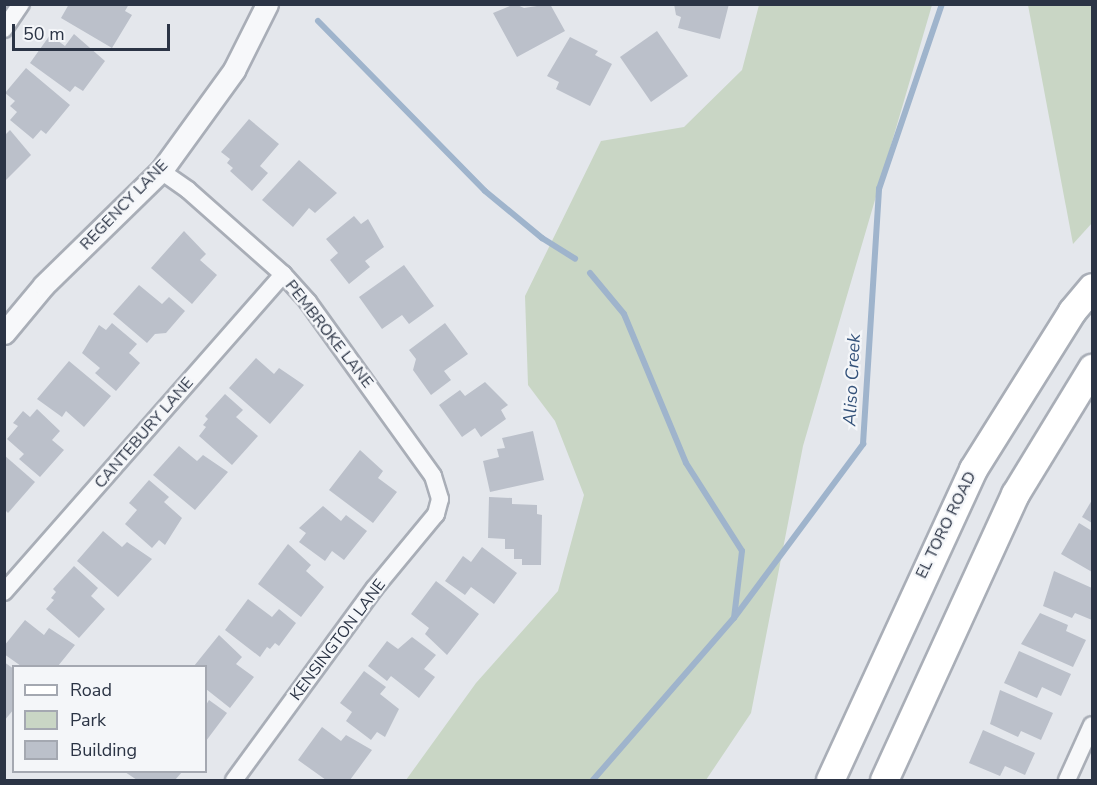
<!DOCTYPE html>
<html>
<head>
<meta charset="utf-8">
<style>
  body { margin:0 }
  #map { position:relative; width:1097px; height:785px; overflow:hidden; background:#e4e7ec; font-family:"Nunito Sans",sans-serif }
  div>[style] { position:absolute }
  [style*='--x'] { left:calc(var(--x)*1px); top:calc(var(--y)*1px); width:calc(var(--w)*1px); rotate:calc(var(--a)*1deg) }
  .green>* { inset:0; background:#c9d6c5 }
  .stream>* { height:6px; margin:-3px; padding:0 3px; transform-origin:3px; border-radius:3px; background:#9fb4cc }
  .building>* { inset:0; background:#bbc0ca }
  .roads { filter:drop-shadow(2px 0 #a9aeb7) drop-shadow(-2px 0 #a9aeb7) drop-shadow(0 2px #a9aeb7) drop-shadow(0 -2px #a9aeb7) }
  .minor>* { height:16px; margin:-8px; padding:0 8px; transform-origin:8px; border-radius:8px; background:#f7f8fa }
  .tertiary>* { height:21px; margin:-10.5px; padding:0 10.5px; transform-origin:10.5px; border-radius:10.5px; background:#f7f8fa }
  .primary>* { height:27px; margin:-13.5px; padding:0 13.5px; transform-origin:13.5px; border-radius:13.5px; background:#fff }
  span { translate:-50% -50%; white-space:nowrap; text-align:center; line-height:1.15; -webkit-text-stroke:4.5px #f4f6f9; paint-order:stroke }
  .street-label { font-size:16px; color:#2b3445 }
  .water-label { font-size:18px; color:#34527a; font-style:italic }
  .frame { position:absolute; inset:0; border:6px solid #2b3445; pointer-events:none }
  .legend { position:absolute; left:12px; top:665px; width:195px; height:108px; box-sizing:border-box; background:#f4f6f9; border:2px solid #a4a8b1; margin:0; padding:8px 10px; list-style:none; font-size:18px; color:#2b3445 }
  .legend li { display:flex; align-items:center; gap:12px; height:30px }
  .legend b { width:30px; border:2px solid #a4a8b1 }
  .scale { position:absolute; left:12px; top:24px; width:158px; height:27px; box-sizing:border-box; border:3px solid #2b3445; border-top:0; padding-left:8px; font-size:18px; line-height:21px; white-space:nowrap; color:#2b3445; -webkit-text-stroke:4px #f4f6f9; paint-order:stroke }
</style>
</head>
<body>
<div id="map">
  <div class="green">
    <i style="clip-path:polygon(759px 5px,932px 5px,803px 446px,751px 713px,706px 780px,406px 780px,476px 683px,558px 591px,584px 495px,555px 421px,528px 385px,525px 296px,601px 141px,684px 127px,742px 70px)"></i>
    <i style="clip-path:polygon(1028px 5px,1092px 5px,1092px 223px,1073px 244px)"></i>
  </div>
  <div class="stream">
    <i style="--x:318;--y:21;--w:238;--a:45.5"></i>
    <i style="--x:485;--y:191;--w:74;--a:39.5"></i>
    <i style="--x:542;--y:238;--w:39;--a:32"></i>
    <i style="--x:590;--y:273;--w:53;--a:50.3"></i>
    <i style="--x:624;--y:314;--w:161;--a:67.4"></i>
    <i style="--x:686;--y:463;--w:104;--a:57.5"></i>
    <i style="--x:742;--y:551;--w:67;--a:96.8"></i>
    <i style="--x:593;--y:780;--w:215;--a:-49"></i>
    <i style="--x:734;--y:618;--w:217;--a:-53.4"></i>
    <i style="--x:863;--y:444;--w:256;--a:-86.4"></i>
    <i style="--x:879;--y:189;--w:195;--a:-71.2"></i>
  </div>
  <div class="building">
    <i style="clip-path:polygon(69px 4px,129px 4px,125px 11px,132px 15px,112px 48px,61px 18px)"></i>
    <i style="clip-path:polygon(515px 4px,524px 8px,550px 4px,565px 31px,517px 57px,493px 13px)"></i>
    <i style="clip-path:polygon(674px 4px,729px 4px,720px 39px,678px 28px,681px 17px,676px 15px)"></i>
    <i style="clip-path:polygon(657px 31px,688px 76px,651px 102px,620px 57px)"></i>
    <i style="clip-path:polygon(74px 34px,105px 61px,83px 91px,75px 86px,70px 92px,30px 63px,50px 35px,65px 46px)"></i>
    <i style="clip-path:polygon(570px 37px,598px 51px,595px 55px,612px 64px,590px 106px,556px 89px,559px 82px,547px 76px)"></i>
    <i style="clip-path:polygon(26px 68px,70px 105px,46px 134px,41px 130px,33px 139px,10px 120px,17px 112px,10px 106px,15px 101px,5px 93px)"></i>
    <i style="clip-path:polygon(249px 119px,279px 144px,260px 166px,268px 173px,252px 191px,230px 171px,233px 168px,227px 163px,230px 159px,221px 152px)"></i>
    <i style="clip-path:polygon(10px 130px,31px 155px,4px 182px,4px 136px)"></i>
    <i style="clip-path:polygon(299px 160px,337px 193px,315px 213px,309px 208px,293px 227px,262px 200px)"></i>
    <i style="clip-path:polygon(354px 216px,361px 224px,368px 219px,384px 247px,365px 261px,370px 267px,349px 284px,330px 260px,338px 253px,326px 239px)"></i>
    <i style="clip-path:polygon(184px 231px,206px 254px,200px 260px,217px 275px,192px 304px,151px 268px)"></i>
    <i style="clip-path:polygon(404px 265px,434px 306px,409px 324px,402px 315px,382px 329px,359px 297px)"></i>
    <i style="clip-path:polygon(139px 285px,162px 304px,169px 297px,185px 311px,166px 333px,155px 334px,147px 343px,113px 314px)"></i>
    <i style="clip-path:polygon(112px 323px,137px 344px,129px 353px,140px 363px,116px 391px,95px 373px,100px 368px,82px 353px,99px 325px,106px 330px)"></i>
    <i style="clip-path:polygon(445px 323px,468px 354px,444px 371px,451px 380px,431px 395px,413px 370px,416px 359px,409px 350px)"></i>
    <i style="clip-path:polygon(256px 358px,274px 374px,279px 368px,304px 385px,270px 424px,229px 388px)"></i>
    <i style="clip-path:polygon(69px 361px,111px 396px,84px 427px,66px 411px,62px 417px,37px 399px)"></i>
    <i style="clip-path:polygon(485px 382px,508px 405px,501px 410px,506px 419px,481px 437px,475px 428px,462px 437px,439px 405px,460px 390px,465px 396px)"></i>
    <i style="clip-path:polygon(225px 394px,243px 410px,236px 417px,258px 436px,232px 465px,199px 436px,206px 427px,203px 425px,208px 419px,205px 416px)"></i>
    <i style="clip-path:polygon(37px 409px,60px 431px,52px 440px,64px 450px,40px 477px,19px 459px,24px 454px,7px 439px,18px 426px,13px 423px,23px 411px,30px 417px)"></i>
    <i style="clip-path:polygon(533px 431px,544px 480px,490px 492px,483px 461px,499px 457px,497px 449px,505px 448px,502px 438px)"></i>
    <i style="clip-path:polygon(179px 446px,197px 461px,203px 455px,228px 472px,195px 510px,153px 475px)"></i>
    <i style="clip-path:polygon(360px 450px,383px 471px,378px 478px,397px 492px,373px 523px,329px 490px)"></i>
    <i style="clip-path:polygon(4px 455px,35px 482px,8px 513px,4px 509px)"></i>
    <i style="clip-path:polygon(149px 480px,169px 497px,164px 502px,182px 518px,165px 545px,159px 540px,152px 548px,125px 524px,137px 510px,129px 503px)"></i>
    <i style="clip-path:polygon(489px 497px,512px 498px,512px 504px,537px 505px,537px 514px,542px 515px,541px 565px,522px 565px,522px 559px,514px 559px,514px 549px,505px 549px,505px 539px,488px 538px)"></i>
    <i style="clip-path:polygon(1092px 500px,1092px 523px,1082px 517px)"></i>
    <i style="clip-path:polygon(323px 506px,341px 521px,346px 515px,367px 531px,344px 560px,332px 551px,325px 561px,299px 542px,306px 533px,299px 528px)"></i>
    <i style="clip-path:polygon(1079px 523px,1092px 531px,1092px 572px,1061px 554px)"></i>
    <i style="clip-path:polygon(103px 531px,122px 547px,127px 542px,152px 559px,118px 597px,77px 561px)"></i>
    <i style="clip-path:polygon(288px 544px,311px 565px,306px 571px,324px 587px,301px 617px,258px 584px)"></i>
    <i style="clip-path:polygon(482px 547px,517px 573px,494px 604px,471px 587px,465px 595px,445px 581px,463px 556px,471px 562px)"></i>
    <i style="clip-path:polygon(74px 566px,98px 588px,91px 596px,105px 609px,79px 638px,46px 609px,54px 600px,51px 598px,56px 592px,53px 589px)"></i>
    <i style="clip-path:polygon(1054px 571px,1092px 588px,1092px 620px,1075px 613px,1072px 618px,1043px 606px)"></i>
    <i style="clip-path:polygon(436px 581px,479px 614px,447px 655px,425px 634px,429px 628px,411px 614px)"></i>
    <i style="clip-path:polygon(248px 599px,272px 617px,279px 609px,296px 623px,279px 646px,275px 643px,270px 649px,267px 647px,260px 657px,225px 630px)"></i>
    <i style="clip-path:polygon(1040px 613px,1068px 625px,1066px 631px,1086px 640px,1073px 667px,1021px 644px)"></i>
    <i style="clip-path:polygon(25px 620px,44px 635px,49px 628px,75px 645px,58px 666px,21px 666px,4px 654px,4px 646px)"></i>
    <i style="clip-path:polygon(219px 635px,242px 657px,236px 664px,254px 677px,230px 708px,206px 689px,206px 666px,194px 666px)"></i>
    <i style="clip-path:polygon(412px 637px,436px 655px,424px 669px,435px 677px,419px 698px,391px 676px,387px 681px,368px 666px,387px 641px,398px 649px)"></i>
    <i style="clip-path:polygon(1019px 651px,1071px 674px,1061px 696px,1042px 687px,1037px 698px,1004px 683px)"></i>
    <i style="clip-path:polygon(4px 662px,14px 669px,14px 709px,4px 721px)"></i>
    <i style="clip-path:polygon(364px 671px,386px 687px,380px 694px,399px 709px,385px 737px,377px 732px,371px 740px,346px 721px,352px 712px,340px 703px)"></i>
    <i style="clip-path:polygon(1000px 690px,1053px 713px,1041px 740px,1021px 731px,1018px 737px,990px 724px)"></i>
    <i style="clip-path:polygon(209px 700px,227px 713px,206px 741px,206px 705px)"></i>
    <i style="clip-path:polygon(322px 727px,341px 741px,346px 735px,372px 750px,350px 780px,326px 780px,298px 760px)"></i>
    <i style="clip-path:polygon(983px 730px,1035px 753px,1025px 775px,1005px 766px,1000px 776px,969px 763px)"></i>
    <i style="clip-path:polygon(125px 772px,182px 772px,175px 780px,137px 780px)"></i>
  </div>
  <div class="roads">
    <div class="minor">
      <i style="--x:4;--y:29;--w:30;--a:-56"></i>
      <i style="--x:161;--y:171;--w:33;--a:35"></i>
      <i style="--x:188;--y:190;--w:127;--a:41.5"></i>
      <i style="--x:283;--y:274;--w:38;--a:48"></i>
      <i style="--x:308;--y:302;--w:214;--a:54.3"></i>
      <i style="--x:433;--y:476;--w:24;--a:73"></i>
      <i style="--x:440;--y:499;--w:16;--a:105"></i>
      <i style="--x:436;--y:514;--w:97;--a:129.6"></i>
      <i style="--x:374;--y:589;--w:237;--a:126.2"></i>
      <i style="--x:4;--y:592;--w:423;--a:-48.7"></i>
      <i style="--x:1067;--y:780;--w:60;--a:-65.6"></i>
    </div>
    <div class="tertiary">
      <i style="--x:4;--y:333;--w:62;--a:-50.2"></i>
      <i style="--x:44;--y:285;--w:163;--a:-44.3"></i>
      <i style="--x:161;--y:171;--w:125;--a:-54.1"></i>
      <i style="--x:234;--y:70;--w:74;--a:-63.4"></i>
    </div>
    <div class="primary">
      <i style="--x:830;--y:780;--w:342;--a:-65.3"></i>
      <i style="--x:973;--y:469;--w:186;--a:-57.9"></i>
      <i style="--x:1072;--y:311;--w:31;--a:-50"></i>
      <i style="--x:884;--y:780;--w:315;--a:-65.4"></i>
      <i style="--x:1015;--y:494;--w:148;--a:-58.6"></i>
    </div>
  </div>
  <div class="street-label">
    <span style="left:124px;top:205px;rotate:-46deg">REGENCY LANE</span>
    <span style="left:329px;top:334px;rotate:52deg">PEMBROKE LANE</span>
    <span style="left:144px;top:433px;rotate:-49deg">CANTEBURY LANE</span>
    <span style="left:946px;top:525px;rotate:-64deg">EL TORO ROAD</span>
    <span style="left:338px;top:640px;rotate:-53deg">KENSINGTON LANE</span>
  </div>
  <div class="water-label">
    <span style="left:852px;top:380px;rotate:-87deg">Aliso Creek</span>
  </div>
  <div class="frame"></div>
  <ul class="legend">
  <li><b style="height:8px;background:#fff"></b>Road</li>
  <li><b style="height:16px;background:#c9d6c5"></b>Park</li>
  <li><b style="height:16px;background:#bbc0ca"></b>Building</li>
  </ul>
  <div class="scale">50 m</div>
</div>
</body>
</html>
